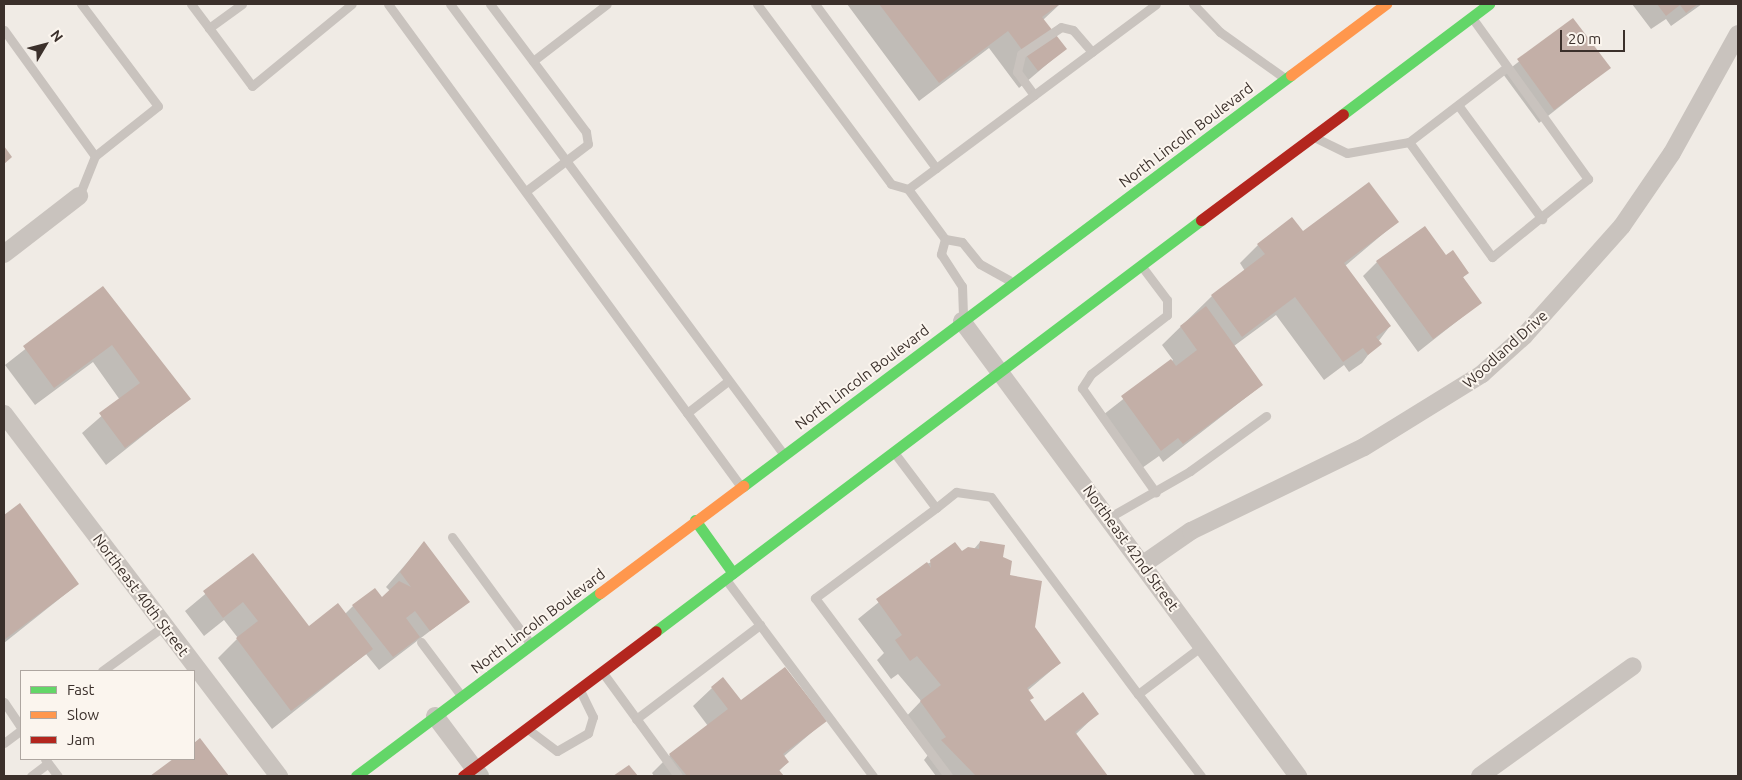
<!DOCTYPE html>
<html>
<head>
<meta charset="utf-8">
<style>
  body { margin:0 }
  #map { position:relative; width:1742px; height:780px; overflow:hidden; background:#f0ebe5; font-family:Ubuntu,sans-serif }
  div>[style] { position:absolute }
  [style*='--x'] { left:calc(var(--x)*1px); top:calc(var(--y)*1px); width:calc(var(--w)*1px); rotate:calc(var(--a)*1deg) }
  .shadow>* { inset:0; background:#0003 }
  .building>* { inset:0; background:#c3afa7 }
  .lane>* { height:9px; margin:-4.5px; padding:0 4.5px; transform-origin:4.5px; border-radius:4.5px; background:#c9c3be }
  .street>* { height:18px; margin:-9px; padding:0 9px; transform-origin:9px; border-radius:9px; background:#c9c3be }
  .fast>* { height:11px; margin:-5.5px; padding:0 5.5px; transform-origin:5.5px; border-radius:5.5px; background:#63d668 }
  .slow>* { height:11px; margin:-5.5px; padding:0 5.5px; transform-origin:5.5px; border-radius:5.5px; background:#ff974d }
  .jam>* { height:11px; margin:-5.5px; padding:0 5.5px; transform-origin:5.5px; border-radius:5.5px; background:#b3261e }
  span { translate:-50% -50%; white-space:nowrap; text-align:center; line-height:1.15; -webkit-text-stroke:4px #fbf5ee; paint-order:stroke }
  .street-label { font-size:15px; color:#3b302b }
  .frame { position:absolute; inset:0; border:5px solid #3b302b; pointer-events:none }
  .legend { position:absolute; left:20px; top:670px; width:175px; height:90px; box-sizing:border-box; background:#fbf5ee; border:1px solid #aea6a0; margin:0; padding:6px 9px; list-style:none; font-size:15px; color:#3b302b }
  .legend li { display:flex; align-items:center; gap:10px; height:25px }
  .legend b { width:25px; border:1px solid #aea6a0 }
  .north { position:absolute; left:20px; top:20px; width:50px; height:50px; -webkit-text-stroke:4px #fbf5ee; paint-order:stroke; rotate:53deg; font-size:14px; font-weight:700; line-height:20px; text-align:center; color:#3b302b }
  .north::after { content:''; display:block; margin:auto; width:18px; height:22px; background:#3b302b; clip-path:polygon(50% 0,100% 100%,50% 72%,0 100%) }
  .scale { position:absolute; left:1560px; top:30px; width:65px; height:22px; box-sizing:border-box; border:2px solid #3b302b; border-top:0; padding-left:6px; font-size:15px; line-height:18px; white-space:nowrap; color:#3b302b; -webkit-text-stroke:4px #fbf5ee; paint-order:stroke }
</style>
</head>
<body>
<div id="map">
  <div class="shadow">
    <i style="clip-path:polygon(847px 4px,1060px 4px,1043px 20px,1065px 49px,1019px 88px,989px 48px,919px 101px)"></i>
    <i style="clip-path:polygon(1632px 4px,1702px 4px,1671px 26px,1666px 19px,1651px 29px)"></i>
    <i style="clip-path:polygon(1573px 19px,1609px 68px,1539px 123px,1503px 74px)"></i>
    <i style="clip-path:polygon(1397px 222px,1345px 266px,1390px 326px,1362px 363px,1349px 372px,1344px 365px,1324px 380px,1276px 315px,1234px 346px,1262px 385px,1163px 462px,1159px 456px,1142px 468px,1103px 415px,1173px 360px,1162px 345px,1212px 296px,1245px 271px,1240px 263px,1258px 245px,1303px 233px)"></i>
    <i style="clip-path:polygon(1445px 257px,1468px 273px,1462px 278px,1480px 303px,1418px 352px,1363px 276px,1377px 262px)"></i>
    <i style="clip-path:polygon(103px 288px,189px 399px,106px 465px,82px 433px,120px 400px,93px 362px,35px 405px,5px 365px)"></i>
    <i style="clip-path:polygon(20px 505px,78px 584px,4px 643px,4px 517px)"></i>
    <i style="clip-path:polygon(980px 542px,1002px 558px,1034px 627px,1060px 663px,1027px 691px,1029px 701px,1045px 722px,1097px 714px,1075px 735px,1106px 776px,936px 776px,924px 760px,928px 755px,902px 721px,921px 701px,898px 674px,891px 679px,877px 660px,884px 653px,858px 619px,926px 564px,974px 549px)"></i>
    <i style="clip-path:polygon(424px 543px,468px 602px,379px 670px,366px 654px,272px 729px,218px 658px,238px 638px,224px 620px,204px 636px,185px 611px,253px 554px,309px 628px,345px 614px,353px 606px,382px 599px,390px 591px,386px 587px)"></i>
    <i style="clip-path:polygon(712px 688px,741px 702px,825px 721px,783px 757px,788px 762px,779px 771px,783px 776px,654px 776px,652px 773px,670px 755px,708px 726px,693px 706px)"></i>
    <i style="clip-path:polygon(200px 740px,228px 776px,152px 776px,175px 759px,194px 759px,194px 745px)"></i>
  </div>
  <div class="building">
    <i style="clip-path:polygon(879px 4px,1060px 4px,1042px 17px,1067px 49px,1038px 71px,1008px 31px,939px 83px)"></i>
    <i style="clip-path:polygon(1657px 4px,1698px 4px,1686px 13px,1680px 5px,1666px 16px)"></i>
    <i style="clip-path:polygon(1573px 18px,1611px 68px,1554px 110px,1517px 59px)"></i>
    <i style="clip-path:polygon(4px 146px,12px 157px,4px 164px)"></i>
    <i style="clip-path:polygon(1369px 182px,1399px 222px,1344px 263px,1391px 326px,1376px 337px,1382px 344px,1368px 355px,1363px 348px,1343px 362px,1295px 297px,1242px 337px,1211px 295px,1265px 254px,1257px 244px,1292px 217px,1303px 231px)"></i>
    <i style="clip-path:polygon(1425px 226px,1446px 255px,1453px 250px,1469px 273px,1463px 277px,1482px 303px,1433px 339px,1376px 261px)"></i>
    <i style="clip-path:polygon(103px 286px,191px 399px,125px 448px,99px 413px,140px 383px,112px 345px,54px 388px,23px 346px)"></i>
    <i style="clip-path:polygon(1206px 306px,1263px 385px,1183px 444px,1178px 438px,1161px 451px,1121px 396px,1171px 359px,1176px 366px,1197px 350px,1180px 326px)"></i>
    <i style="clip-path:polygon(20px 503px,79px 584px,4px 640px,4px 515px)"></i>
    <i style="clip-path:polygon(424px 541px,470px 602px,430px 631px,415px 611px,406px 618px,420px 637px,393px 657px,352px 605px,375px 588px,382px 597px,399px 581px,411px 587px,400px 572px)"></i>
    <i style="clip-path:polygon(980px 541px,1005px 545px,1003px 557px,1012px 561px,1010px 575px,1042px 581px,1035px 627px,1061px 663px,1027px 688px,1034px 698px,1030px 700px,1045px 721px,1083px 692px,1099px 714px,1075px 732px,1108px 776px,976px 776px,941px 740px,946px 737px,920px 701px,941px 685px,917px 656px,910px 661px,895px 640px,902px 635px,876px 599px,927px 562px,931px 568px,930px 560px,955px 542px,962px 551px,968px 547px,979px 549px)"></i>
    <i style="clip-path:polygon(253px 553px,309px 626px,338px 603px,373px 649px,291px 711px,236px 638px,258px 621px,243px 602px,223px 618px,203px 591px)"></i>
    <i style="clip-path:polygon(785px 667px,827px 721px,783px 754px,789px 762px,779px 770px,784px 776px,687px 776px,669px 754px,728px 709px,711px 687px,723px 677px,741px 700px)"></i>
    <i style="clip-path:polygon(200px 738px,229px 776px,150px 776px,173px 759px,194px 759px,194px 743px)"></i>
    <i style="clip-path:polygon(629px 765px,638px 776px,613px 776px)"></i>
  </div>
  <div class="lane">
    <i style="--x:191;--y:4;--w:30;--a:53"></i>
    <i style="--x:242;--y:4;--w:41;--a:144"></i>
    <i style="--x:209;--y:28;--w:72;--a:53.4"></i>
    <i style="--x:252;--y:86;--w:129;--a:-39.4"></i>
    <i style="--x:388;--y:4;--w:595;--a:53.82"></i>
    <i style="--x:450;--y:4;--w:558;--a:53.46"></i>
    <i style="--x:490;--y:4;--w:160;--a:53.1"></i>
    <i style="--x:586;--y:132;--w:12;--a:81"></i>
    <i style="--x:588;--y:144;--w:78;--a:142.8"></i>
    <i style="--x:757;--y:4;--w:224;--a:53.3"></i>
    <i style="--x:891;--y:184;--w:18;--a:16"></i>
    <i style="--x:908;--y:189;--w:62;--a:53.5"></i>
    <i style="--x:945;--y:239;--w:17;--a:10"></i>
    <i style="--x:962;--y:242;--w:28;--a:51"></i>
    <i style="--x:980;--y:264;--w:33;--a:29"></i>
    <i style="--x:815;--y:4;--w:204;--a:53.6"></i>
    <i style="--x:1193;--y:4;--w:39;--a:46"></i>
    <i style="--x:1220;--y:32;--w:77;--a:35.5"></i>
    <i style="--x:4;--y:30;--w:155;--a:54.2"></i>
    <i style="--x:95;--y:156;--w:80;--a:-38.4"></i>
    <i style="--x:158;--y:106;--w:128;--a:-127"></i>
    <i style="--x:533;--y:61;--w:93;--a:-37.6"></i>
    <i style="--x:1034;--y:95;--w:29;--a:-126"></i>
    <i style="--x:1017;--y:72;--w:18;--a:-77"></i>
    <i style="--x:1021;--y:54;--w:48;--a:-34"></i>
    <i style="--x:1061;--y:27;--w:12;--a:14"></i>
    <i style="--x:1073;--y:30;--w:29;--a:49"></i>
    <i style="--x:1458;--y:105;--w:142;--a:53.6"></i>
    <i style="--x:1316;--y:138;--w:34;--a:26"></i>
    <i style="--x:1347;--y:153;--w:63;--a:-10.1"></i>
    <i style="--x:1409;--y:142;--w:142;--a:54.2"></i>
    <i style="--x:1492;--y:257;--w:124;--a:-39.1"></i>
    <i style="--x:1588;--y:179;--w:197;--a:-125.7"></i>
    <i style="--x:1409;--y:142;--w:123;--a:-37.4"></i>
    <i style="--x:908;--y:189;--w:309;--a:-36.7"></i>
    <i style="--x:79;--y:196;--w:43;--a:-68.2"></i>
    <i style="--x:945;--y:239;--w:16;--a:105"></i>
    <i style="--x:941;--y:254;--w:38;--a:57"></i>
    <i style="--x:962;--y:286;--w:28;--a:88"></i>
    <i style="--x:1143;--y:268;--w:40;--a:53"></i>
    <i style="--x:1167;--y:300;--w:15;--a:90"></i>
    <i style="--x:1167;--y:315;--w:96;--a:142.2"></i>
    <i style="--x:1091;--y:374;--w:17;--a:123"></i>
    <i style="--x:1082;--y:388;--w:128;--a:54.8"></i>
    <i style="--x:687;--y:413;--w:52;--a:-38"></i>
    <i style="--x:896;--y:455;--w:66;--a:53"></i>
    <i style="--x:936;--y:508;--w:26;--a:-39"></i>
    <i style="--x:956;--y:492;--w:35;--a:8"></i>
    <i style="--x:991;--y:497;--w:246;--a:53.3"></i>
    <i style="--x:936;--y:508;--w:151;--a:143.4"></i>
    <i style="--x:815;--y:598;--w:222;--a:53.2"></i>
    <i style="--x:1108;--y:518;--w:95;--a:-29.8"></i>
    <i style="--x:1190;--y:471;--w:94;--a:-35.9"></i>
    <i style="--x:452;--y:537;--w:130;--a:53.7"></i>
    <i style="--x:727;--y:581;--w:244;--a:53.2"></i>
    <i style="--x:421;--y:642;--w:65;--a:53.1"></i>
    <i style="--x:102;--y:671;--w:77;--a:-36"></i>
    <i style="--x:603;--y:673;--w:127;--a:53.9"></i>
    <i style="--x:4;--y:702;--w:30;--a:56"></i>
    <i style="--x:636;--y:719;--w:156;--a:-37.2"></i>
    <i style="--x:529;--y:730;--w:35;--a:37"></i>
    <i style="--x:557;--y:751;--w:36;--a:-30"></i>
    <i style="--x:588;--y:733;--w:17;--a:-73"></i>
    <i style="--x:593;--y:717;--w:30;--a:-116"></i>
    <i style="--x:4;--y:743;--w:21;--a:-37"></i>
    <i style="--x:45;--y:759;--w:21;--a:53"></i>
    <i style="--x:31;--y:776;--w:21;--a:-37"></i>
    <i style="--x:1201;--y:776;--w:103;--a:-127.5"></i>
    <i style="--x:1138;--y:694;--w:80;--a:-36.9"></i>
  </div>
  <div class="street">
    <i style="--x:4;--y:254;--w:95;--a:-37.7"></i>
    <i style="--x:962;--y:321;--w:566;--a:53.56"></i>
    <i style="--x:4;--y:414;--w:455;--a:52.8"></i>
    <i style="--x:1142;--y:565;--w:60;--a:-34.8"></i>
    <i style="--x:1191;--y:531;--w:192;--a:-25.9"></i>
    <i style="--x:1364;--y:447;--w:139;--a:-31.7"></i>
    <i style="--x:1482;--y:374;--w:57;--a:-42.1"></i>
    <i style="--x:1524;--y:336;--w:147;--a:-48.3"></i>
    <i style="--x:1622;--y:226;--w:88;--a:-55.6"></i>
    <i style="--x:1672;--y:153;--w:136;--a:-61"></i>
    <i style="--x:435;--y:716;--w:75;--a:53.1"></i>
    <i style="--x:1480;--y:776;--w:188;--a:-35.7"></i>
  </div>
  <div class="fast">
    <i style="--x:1343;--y:114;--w:183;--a:-37"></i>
    <i style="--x:743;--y:486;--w:685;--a:-36.87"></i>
    <i style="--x:695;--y:520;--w:65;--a:54.4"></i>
    <i style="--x:656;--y:631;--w:683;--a:-37.02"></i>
    <i style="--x:356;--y:776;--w:305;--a:-36.9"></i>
  </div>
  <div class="slow">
    <i style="--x:1291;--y:75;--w:119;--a:-36.8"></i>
    <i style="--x:600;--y:593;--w:179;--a:-36.8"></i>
  </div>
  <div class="jam">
    <i style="--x:1201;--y:220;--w:177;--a:-36.7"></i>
    <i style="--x:463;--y:776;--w:241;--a:-36.9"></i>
  </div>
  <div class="street-label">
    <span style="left:1186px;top:135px;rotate:-37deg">North Lincoln Boulevard</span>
    <span style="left:1505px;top:349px;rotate:-42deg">Woodland Drive</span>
    <span style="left:862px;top:377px;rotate:-37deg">North Lincoln Boulevard</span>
    <span style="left:1131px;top:548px;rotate:54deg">Northeast 42nd Street</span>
    <span style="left:141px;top:595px;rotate:53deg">Northeast 40th Street</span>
    <span style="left:538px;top:621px;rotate:-37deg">North Lincoln Boulevard</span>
  </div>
  <div class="frame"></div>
  <ul class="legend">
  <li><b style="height:6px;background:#63d668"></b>Fast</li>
  <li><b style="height:6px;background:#ff974d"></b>Slow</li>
  <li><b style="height:6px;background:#b3261e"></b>Jam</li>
  </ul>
  <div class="north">N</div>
  <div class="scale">20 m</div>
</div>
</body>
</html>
